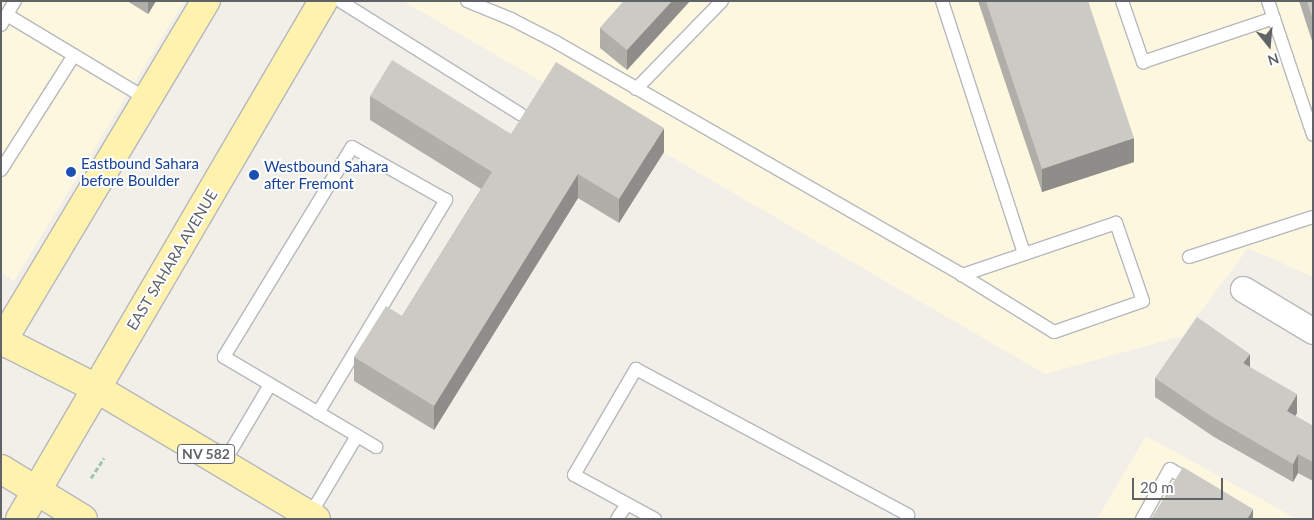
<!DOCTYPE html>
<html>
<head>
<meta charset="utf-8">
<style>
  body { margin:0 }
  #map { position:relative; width:1314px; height:520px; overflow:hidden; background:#f1efe8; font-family:Lato,sans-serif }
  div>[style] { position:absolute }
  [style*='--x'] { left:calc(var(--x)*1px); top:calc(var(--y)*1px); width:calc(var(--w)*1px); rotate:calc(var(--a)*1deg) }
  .commercial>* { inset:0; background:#fef7e0 }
  .path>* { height:3px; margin-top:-1.5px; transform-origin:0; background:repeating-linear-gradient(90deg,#9cc7a9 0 5px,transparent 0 7.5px) }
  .roads { filter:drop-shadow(1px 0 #b5b8bc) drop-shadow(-1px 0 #b5b8bc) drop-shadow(0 1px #b5b8bc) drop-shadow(0 -1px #b5b8bc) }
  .service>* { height:12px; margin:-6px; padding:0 6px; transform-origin:6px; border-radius:6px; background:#fff }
  .minor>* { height:25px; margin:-12.5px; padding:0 12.5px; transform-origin:12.5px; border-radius:12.5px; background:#fff }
  .primary>* { height:28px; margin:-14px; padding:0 14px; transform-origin:14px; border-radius:14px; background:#fff2af }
  .wall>* { inset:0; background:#afaea9 }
  .shaded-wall>* { inset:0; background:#8f8d8a }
  .building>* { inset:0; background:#cccac5 }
  .dots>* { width:14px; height:14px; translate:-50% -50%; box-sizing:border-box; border:2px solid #fff; border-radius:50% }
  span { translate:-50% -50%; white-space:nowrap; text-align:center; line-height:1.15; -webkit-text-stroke:4px #fff; paint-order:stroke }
  .shield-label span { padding:1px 4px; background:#fff; border:1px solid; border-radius:4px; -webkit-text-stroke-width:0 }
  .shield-label { font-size:14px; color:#5f6368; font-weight:700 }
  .transit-label { font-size:15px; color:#164399 }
  .left { translate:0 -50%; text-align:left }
  .street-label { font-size:15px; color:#5f6368 }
  .frame { position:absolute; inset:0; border:2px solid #5f6368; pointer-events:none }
  .north { position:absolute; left:1244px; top:20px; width:50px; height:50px; -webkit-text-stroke:4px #fff; paint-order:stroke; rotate:163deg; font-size:14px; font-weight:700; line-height:20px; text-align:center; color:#5f6368 }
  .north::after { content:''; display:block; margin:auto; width:18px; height:22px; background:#5f6368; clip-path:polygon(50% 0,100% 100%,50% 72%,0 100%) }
  .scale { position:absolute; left:1132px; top:478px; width:91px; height:22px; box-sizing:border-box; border:2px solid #5f6368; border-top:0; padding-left:6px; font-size:15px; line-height:18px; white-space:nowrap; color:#5f6368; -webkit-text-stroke:4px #fff; paint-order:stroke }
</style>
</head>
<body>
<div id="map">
  <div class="commercial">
    <i style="clip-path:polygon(1px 1px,184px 1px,14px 281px,1px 273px)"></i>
    <i style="clip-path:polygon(403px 1px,1313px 1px,1313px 277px,1248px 248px,1182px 336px,1045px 374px)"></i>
    <i style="clip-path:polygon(1146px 436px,1297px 519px,1097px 519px)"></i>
  </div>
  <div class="path">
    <i style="--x:91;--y:478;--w:24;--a:-57"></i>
  </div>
  <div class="roads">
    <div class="service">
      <i style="--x:340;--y:1;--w:213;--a:32.1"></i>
      <i style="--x:467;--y:1;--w:48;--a:22.2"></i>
      <i style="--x:511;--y:19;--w:48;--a:27.1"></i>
      <i style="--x:554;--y:41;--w:470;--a:29.8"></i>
      <i style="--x:962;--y:275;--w:108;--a:31.8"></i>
      <i style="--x:1054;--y:332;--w:94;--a:-19.2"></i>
      <i style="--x:1143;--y:301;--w:83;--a:-109.1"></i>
      <i style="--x:1116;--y:223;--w:163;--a:161.3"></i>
      <i style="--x:942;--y:1;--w:266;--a:72"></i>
      <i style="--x:1122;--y:1;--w:65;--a:71"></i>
      <i style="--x:1143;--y:62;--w:138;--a:-18.6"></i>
      <i style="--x:1268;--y:1;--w:141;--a:71.4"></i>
      <i style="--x:7;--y:15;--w:163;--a:31"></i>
      <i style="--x:1;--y:25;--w:28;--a:-60"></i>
      <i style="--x:636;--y:89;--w:123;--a:-45.7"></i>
      <i style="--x:1;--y:170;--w:136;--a:-57.6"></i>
      <i style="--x:1189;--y:257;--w:130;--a:-17.9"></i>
      <i style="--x:318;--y:413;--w:249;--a:-59"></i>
      <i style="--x:446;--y:200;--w:108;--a:-150.6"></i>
      <i style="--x:352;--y:147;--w:246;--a:121.4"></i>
      <i style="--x:224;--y:357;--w:177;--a:30.6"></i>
      <i style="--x:223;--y:464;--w:92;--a:-59.3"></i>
      <i style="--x:310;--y:515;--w:92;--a:-59.3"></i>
      <i style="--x:617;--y:519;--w:18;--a:-56"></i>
      <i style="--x:655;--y:519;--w:92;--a:-151.5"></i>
      <i style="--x:574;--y:475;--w:123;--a:-59.7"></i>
      <i style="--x:636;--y:369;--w:309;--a:28.2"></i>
      <i style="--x:908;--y:515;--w:4;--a:117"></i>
      <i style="--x:1142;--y:519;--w:57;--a:-60.8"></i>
      <i style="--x:1170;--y:469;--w:26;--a:31"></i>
    </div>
    <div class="minor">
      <i style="--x:1243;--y:289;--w:82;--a:31"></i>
    </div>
    <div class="primary">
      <i style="--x:1;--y:340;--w:106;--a:26.8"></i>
      <i style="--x:96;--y:388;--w:256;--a:30.8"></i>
      <i style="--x:1;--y:343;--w:399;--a:-59.1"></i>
      <i style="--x:1;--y:469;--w:96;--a:31.4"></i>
      <i style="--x:20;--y:519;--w:600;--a:-59.67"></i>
    </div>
  </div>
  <div class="wall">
    <i style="clip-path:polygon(127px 1px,156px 1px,148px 14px)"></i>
    <i style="clip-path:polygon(624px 1px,690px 1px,627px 70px,600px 48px,600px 28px)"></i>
    <i style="clip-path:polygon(978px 1px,1088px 1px,1134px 162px,1042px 192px)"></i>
    <i style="clip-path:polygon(1299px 1px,1313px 1px,1313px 44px)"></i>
    <i style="clip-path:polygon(370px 96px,511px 134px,664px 152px,619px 223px,578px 198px,434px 430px,354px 381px,354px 357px,402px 316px,481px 189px,370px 120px)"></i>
    <i style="clip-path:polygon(1250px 367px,1297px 413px,1295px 416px,1313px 426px,1313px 481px,1298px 473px,1293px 482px,1214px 437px,1155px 397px,1155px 378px)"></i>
  </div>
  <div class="shaded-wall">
    <i style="clip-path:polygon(148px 1px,156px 1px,148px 14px)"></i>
    <i style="clip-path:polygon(672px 1px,690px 1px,627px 70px,627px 50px)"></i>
    <i style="clip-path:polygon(664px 128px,664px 152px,619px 223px,619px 199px)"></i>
    <i style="clip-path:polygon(1134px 138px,1134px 162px,1042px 192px,1042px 169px)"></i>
    <i style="clip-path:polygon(578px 174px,578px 198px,434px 430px,434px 406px)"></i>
    <i style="clip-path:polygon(1250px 354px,1250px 372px,1243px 363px)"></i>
    <i style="clip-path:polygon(1297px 394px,1297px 413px,1287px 430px,1287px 411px)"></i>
    <i style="clip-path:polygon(1298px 454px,1298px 473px,1293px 482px,1293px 464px)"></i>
    <i style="clip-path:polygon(1253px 509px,1253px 519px,1247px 519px)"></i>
  </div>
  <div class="building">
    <i style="clip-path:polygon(624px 1px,672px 1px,627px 50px,600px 28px)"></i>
    <i style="clip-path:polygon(986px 1px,1088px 1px,1134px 138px,1042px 169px)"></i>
    <i style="clip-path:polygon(1307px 1px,1313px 1px,1313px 20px)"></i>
    <i style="clip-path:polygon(392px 60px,511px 134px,556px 62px,664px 128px,619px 199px,578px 174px,434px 406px,354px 357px,386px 306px,402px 316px,492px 172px,370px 96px)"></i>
    <i style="clip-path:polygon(1197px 317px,1250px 354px,1243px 363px,1297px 394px,1287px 411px,1313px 426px,1313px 462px,1298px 454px,1293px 464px,1214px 418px,1155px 378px)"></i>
    <i style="clip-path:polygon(1183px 467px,1253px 509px,1247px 519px,1151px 519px)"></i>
  </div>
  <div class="dots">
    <i style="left:71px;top:172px;background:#1a4fb4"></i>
    <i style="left:254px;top:175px;background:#1a4fb4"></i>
  </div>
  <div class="shield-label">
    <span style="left:206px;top:454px">NV 582</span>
  </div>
  <div class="transit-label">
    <span class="left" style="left:81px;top:172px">Eastbound Sahara<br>before Boulder</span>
    <span class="left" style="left:264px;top:175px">Westbound Sahara<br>after Fremont</span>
  </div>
  <div class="street-label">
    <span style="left:172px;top:260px;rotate:-59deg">EAST SAHARA AVENUE</span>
  </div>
  <div class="frame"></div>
  <div class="north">N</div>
  <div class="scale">20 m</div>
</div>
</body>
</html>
